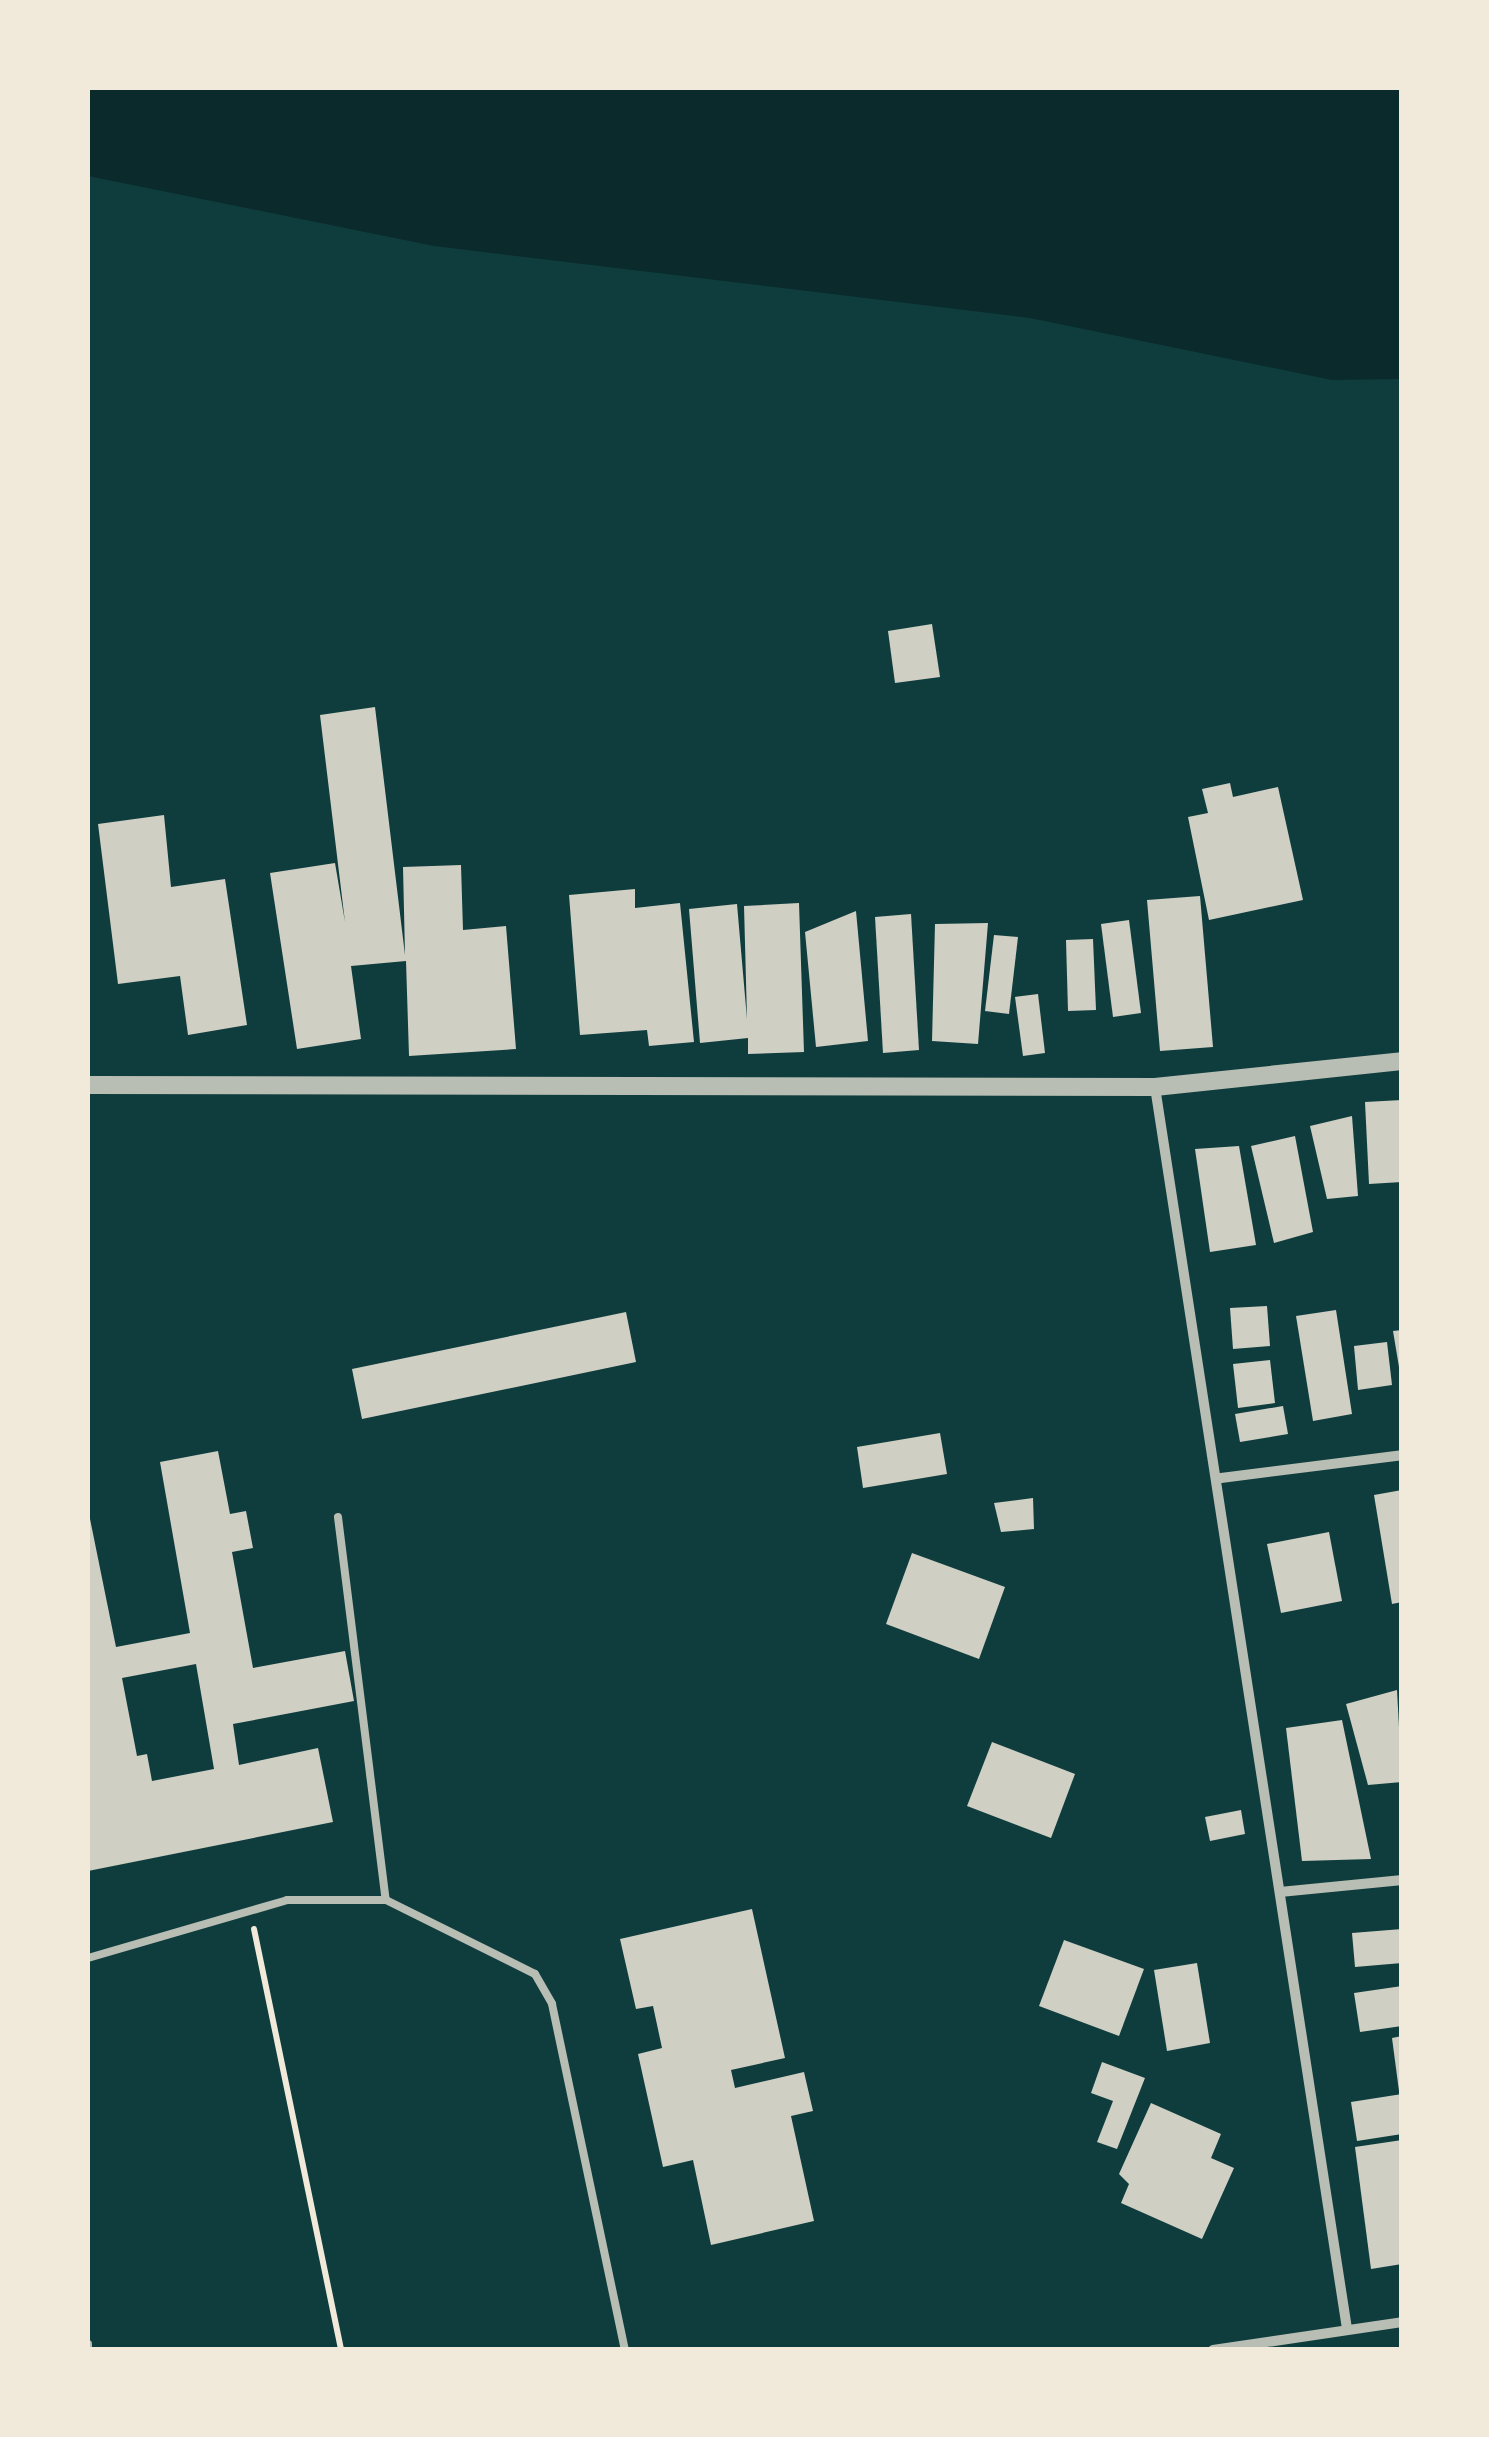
<!DOCTYPE html>
<html>
<head>
<meta charset="utf-8">
<style>
  body { margin:0 }
  #map { position:relative; width:1489px; height:2437px; overflow:hidden; background:#0f3d3e; font-family:"Fira Sans Condensed",sans-serif }
  div>[style] { position:absolute }
  [style*='--x'] { left:calc(var(--x)*1px); top:calc(var(--y)*1px); width:calc(var(--w)*1px); rotate:calc(var(--a)*1deg) }
  .water>* { inset:0; background:#0a2a2b }
  .building>* { inset:0; background:#cfcfc3 }
  .path>* { height:6px; margin:-3px; padding:0 3px; transform-origin:3px; border-radius:3px; background:#f1e9da }
  .service>* { height:8px; margin:-4px; padding:0 4px; transform-origin:4px; border-radius:4px; background:#b8beb3 }
  .minor>* { height:10px; margin:-5px; padding:0 5px; transform-origin:5px; border-radius:5px; background:#b8beb3 }
  .tertiary>* { height:18px; margin:-9px; padding:0 9px; transform-origin:9px; border-radius:9px; background:#b8beb3 }
  span { translate:-50% -50%; white-space:nowrap; text-align:center; line-height:1.15; -webkit-text-stroke:10px #f1e9da; paint-order:stroke }
  .frame { position:absolute; inset:0; border:90px solid #f1e9da; pointer-events:none }
</style>
</head>
<body>
<div id="map">
  <div class="water">
    <i style="clip-path:polygon(88px 88px,1401px 88px,1401px 379px,1332px 380px,1030px 318px,434px 246px,88px 176px)"></i>
  </div>
  <div class="building">
    <i style="clip-path:polygon(932px 624px,940px 677px,895px 683px,888px 631px)"></i>
    <i style="clip-path:polygon(375px 707px,405px 955px,403px 867px,461px 865px,463px 930px,506px 926px,516px 1049px,409px 1056px,406px 961px,351px 966px,361px 1039px,297px 1049px,270px 873px,335px 863px,345px 922px,320px 715px)"></i>
    <i style="clip-path:polygon(1230px 783px,1233px 797px,1278px 787px,1303px 900px,1209px 920px,1188px 817px,1208px 813px,1202px 789px)"></i>
    <i style="clip-path:polygon(164px 815px,171px 887px,225px 879px,247px 1025px,188px 1035px,180px 976px,118px 984px,98px 824px)"></i>
    <i style="clip-path:polygon(635px 889px,635px 908px,680px 903px,694px 1042px,649px 1046px,647px 1030px,580px 1035px,569px 895px)"></i>
    <i style="clip-path:polygon(1200px 896px,1213px 1047px,1160px 1051px,1147px 900px)"></i>
    <i style="clip-path:polygon(799px 903px,804px 1052px,748px 1054px,748px 1038px,700px 1043px,689px 909px,737px 904px,747px 1019px,744px 906px)"></i>
    <i style="clip-path:polygon(856px 911px,868px 1041px,816px 1047px,805px 932px)"></i>
    <i style="clip-path:polygon(911px 914px,919px 1050px,883px 1053px,875px 917px)"></i>
    <i style="clip-path:polygon(1129px 920px,1141px 1013px,1113px 1017px,1101px 924px)"></i>
    <i style="clip-path:polygon(988px 923px,978px 1044px,932px 1041px,935px 924px)"></i>
    <i style="clip-path:polygon(994px 935px,1018px 937px,1009px 1014px,985px 1011px)"></i>
    <i style="clip-path:polygon(1093px 939px,1096px 1010px,1068px 1011px,1066px 940px)"></i>
    <i style="clip-path:polygon(1038px 994px,1045px 1053px,1023px 1056px,1015px 997px)"></i>
    <i style="clip-path:polygon(1402px 1100px,1402px 1182px,1369px 1184px,1365px 1102px)"></i>
    <i style="clip-path:polygon(1352px 1116px,1358px 1196px,1327px 1199px,1310px 1126px)"></i>
    <i style="clip-path:polygon(1295px 1136px,1313px 1232px,1274px 1243px,1251px 1146px)"></i>
    <i style="clip-path:polygon(1239px 1146px,1256px 1245px,1210px 1252px,1195px 1149px)"></i>
    <i style="clip-path:polygon(1267px 1306px,1270px 1346px,1233px 1349px,1230px 1308px)"></i>
    <i style="clip-path:polygon(1336px 1310px,1352px 1414px,1313px 1421px,1296px 1316px)"></i>
    <i style="clip-path:polygon(626px 1312px,636px 1362px,362px 1419px,352px 1369px)"></i>
    <i style="clip-path:polygon(1402px 1330px,1402px 1367px,1399px 1367px,1393px 1331px)"></i>
    <i style="clip-path:polygon(1387px 1342px,1392px 1385px,1358px 1390px,1354px 1346px)"></i>
    <i style="clip-path:polygon(1270px 1360px,1275px 1403px,1238px 1408px,1233px 1364px)"></i>
    <i style="clip-path:polygon(1283px 1406px,1288px 1434px,1240px 1442px,1235px 1414px)"></i>
    <i style="clip-path:polygon(940px 1433px,947px 1474px,863px 1488px,857px 1447px)"></i>
    <i style="clip-path:polygon(evenodd,218px 1451px,230px 1514px,246px 1511px,253px 1548px,232px 1552px,253px 1668px,345px 1651px,354px 1701px,233px 1724px,239px 1765px,318px 1748px,333px 1822px,88px 1871px,88px 1509px,116px 1647px,190px 1633px,160px 1462px,218px 1451px,196px 1664px,214px 1769px,152px 1781px,147px 1754px,137px 1756px,122px 1678px,196px 1664px)"></i>
    <i style="clip-path:polygon(1402px 1490px,1402px 1602px,1392px 1604px,1374px 1495px)"></i>
    <i style="clip-path:polygon(1033px 1498px,1034px 1529px,1001px 1532px,994px 1503px)"></i>
    <i style="clip-path:polygon(1329px 1532px,1342px 1601px,1281px 1613px,1267px 1544px)"></i>
    <i style="clip-path:polygon(912px 1553px,1005px 1587px,979px 1659px,886px 1624px)"></i>
    <i style="clip-path:polygon(1397px 1690px,1402px 1782px,1368px 1785px,1346px 1704px)"></i>
    <i style="clip-path:polygon(1342px 1720px,1371px 1859px,1302px 1861px,1286px 1728px)"></i>
    <i style="clip-path:polygon(992px 1742px,1075px 1774px,1051px 1838px,967px 1806px)"></i>
    <i style="clip-path:polygon(1241px 1810px,1245px 1834px,1210px 1841px,1205px 1817px)"></i>
    <i style="clip-path:polygon(752px 1909px,785px 2058px,731px 2070px,735px 2088px,804px 2072px,813px 2111px,791px 2116px,814px 2221px,711px 2245px,693px 2160px,663px 2167px,638px 2054px,662px 2048px,653px 2006px,636px 2009px,620px 1939px)"></i>
    <i style="clip-path:polygon(1402px 1929px,1402px 1963px,1355px 1967px,1352px 1933px)"></i>
    <i style="clip-path:polygon(1064px 1940px,1144px 1969px,1119px 2036px,1039px 2006px)"></i>
    <i style="clip-path:polygon(1197px 1963px,1210px 2043px,1167px 2051px,1154px 1970px)"></i>
    <i style="clip-path:polygon(1402px 1986px,1402px 2026px,1360px 2032px,1354px 1993px)"></i>
    <i style="clip-path:polygon(1402px 2036px,1402px 2090px,1399px 2091px,1392px 2038px)"></i>
    <i style="clip-path:polygon(1102px 2062px,1145px 2078px,1117px 2149px,1097px 2142px,1113px 2101px,1091px 2093px)"></i>
    <i style="clip-path:polygon(1402px 2094px,1402px 2134px,1357px 2141px,1351px 2102px)"></i>
    <i style="clip-path:polygon(1151px 2103px,1221px 2134px,1211px 2158px,1234px 2168px,1202px 2239px,1121px 2203px,1129px 2184px,1119px 2174px)"></i>
    <i style="clip-path:polygon(1402px 2140px,1402px 2264px,1371px 2269px,1355px 2147px)"></i>
  </div>
  <div class="path">
    <i style="--x:254;--y:1929;--w:430;--a:78.3"></i>
  </div>
  <div class="service">
    <i style="--x:338;--y:1517;--w:386;--a:82.9"></i>
    <i style="--x:88;--y:1958;--w:207;--a:-16.2"></i>
    <i style="--x:287;--y:1900;--w:99;--a:0"></i>
    <i style="--x:386;--y:1900;--w:166;--a:26.4"></i>
    <i style="--x:535;--y:1974;--w:34;--a:60"></i>
    <i style="--x:552;--y:2004;--w:354;--a:78.1"></i>
    <i style="--x:88;--y:2344;--w:6;--a:90"></i>
  </div>
  <div class="minor">
    <i style="--x:1155;--y:1087;--w:1257;--a:81.21"></i>
    <i style="--x:1221;--y:1478;--w:182;--a:-7.2"></i>
    <i style="--x:1280;--y:1892;--w:123;--a:-5.6"></i>
    <i style="--x:1213;--y:2350;--w:191;--a:-8.4"></i>
  </div>
  <div class="tertiary">
    <i style="--x:88;--y:1085;--w:1067;--a:0.11"></i>
    <i style="--x:1155;--y:1087;--w:248;--a:-6"></i>
  </div>
  <div class="frame"></div>
</div>
</body>
</html>
